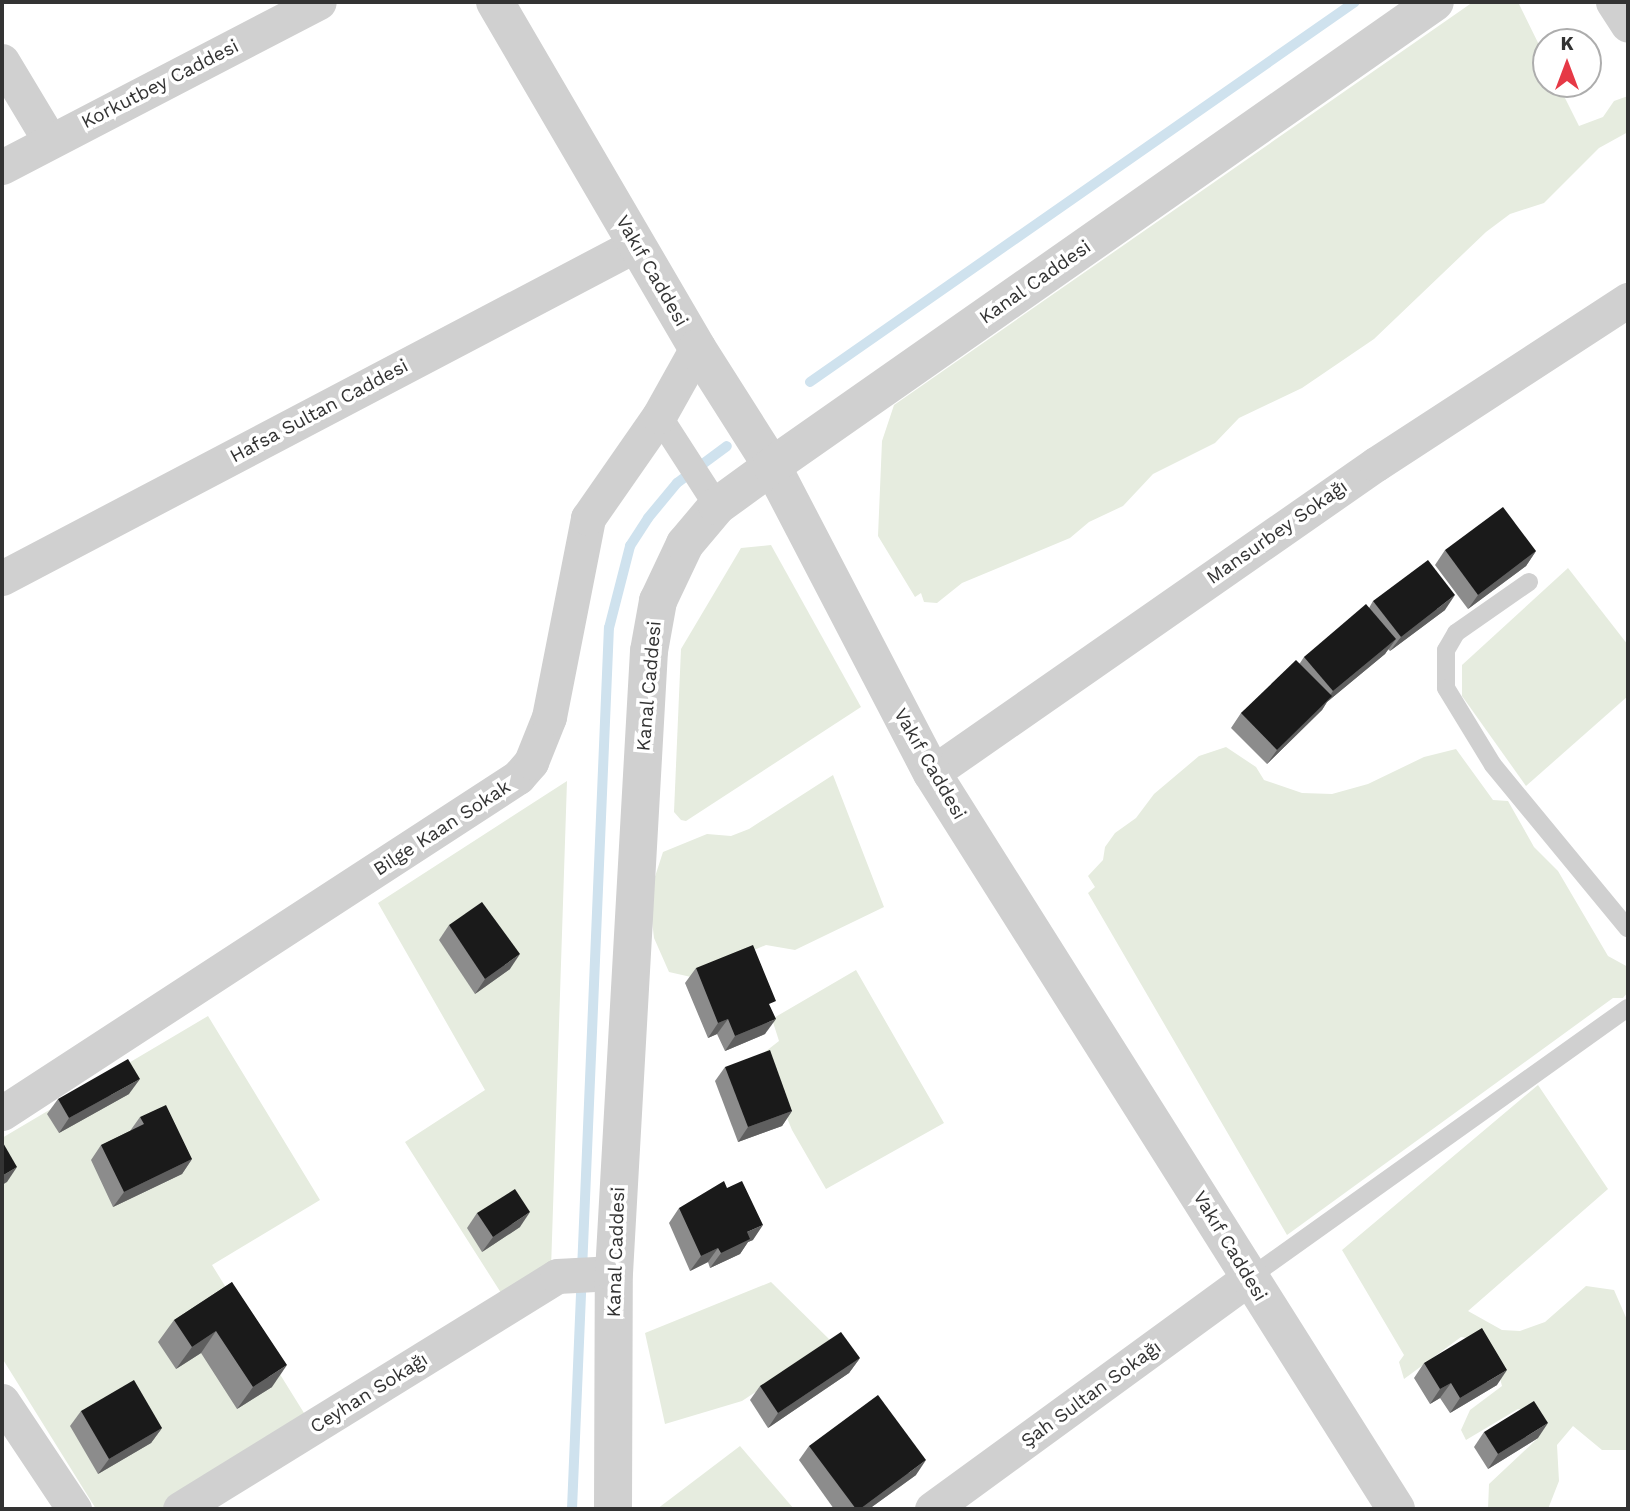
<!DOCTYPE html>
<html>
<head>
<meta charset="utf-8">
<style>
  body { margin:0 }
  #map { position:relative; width:1630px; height:1511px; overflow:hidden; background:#fff; font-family:"Work Sans",sans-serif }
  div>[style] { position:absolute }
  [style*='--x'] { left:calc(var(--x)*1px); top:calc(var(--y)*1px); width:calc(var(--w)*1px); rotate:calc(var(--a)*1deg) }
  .green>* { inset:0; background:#e6ecdf }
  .stream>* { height:10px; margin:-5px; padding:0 5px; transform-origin:5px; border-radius:5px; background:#cfe2ee }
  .service>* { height:18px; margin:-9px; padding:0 9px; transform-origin:9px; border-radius:9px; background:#d0d0d0 }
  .pedestrian>* { height:26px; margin:-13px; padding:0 13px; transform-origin:13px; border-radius:13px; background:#d0d0d0 }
  .minor>* { height:35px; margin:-17.5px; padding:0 17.5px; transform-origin:17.5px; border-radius:17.5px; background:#d0d0d0 }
  .tertiary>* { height:38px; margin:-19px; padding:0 19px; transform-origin:19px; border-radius:19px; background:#d0d0d0 }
  .wall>* { inset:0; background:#8c8c8c }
  .shaded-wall>* { inset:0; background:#5f5f5f }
  .building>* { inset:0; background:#1a1a1a }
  span { translate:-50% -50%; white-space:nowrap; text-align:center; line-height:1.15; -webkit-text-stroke:7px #fff; paint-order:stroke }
  .street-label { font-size:19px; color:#333 }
  .frame { position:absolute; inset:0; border:4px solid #333; pointer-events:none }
  .north { position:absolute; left:1532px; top:28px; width:70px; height:70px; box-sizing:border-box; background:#fff; border:2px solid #adadad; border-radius:50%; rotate:0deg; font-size:19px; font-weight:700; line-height:28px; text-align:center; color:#333 }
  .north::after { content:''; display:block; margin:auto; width:24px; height:32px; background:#e63946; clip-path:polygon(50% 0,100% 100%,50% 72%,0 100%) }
</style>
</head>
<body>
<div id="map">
  <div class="green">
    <i style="clip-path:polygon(1473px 2px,1518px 2px,1546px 59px,1546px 84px,1558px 84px,1579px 126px,1603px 117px,1614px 101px,1628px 96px,1628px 132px,1599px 148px,1544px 203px,1510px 214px,1486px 232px,1374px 339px,1302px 388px,1239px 418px,1215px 443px,1153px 474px,1123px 506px,1089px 522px,1070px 538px,962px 583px,937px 603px,924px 602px,921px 593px,915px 597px,878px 536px,882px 441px,894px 405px)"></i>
    <i style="clip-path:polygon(771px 545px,861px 707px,686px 821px,681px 820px,674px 812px,681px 649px,741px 548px)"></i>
    <i style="clip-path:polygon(1568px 568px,1628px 645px,1628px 696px,1526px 786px,1462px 696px,1462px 665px)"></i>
    <i style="clip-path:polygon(1226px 747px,1256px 767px,1264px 780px,1302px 793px,1332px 794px,1368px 784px,1424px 757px,1456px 749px,1493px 800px,1508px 801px,1534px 847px,1558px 871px,1608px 956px,1628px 967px,1628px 992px,1623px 998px,1613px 998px,1287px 1235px,1088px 893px,1095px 887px,1088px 876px,1103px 860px,1105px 847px,1115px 833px,1136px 818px,1154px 794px,1199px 756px)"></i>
    <i style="clip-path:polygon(833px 775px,884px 907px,795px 950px,766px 945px,691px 977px,669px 972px,654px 938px,649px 895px,663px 852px,707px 834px,731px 836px,749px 829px)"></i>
    <i style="clip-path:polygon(567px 781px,551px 1269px,503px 1296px,405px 1142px,485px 1090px,378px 903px)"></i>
    <i style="clip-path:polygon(856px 970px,944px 1123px,826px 1189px,792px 1130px,761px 1055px,779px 1041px,772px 1019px)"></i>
    <i style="clip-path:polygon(208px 1016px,320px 1200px,212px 1265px,309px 1421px,160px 1509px,96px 1509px,2px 1358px,2px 1138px)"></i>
    <i style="clip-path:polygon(1538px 1085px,1608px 1189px,1468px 1311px,1502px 1330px,1520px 1331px,1545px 1322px,1586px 1286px,1614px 1290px,1628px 1322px,1628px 1450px,1602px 1450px,1573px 1426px,1557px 1445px,1559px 1481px,1548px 1509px,1488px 1509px,1489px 1484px,1538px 1438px,1538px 1424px,1530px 1411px,1518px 1409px,1466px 1440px,1461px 1430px,1470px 1410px,1502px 1386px,1496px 1363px,1474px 1339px,1461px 1337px,1404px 1379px,1399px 1362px,1404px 1355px,1342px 1250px)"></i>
    <i style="clip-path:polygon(771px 1282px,832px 1342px,742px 1401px,665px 1424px,645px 1333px)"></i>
    <i style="clip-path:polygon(740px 1446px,794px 1509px,657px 1509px)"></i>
  </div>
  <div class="stream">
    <i style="--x:810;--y:382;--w:664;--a:-34.89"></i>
    <i style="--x:572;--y:1509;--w:882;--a:-87.6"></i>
    <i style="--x:609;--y:628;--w:85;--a:-75.6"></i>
    <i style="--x:630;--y:546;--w:33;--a:-57"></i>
    <i style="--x:648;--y:518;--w:45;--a:-50.4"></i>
    <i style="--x:677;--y:483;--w:62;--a:-36.5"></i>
  </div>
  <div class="service">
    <i style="--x:1529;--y:582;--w:89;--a:145.1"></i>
    <i style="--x:1456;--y:633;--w:20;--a:120"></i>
    <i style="--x:1446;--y:650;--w:38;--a:90"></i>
    <i style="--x:1446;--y:688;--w:90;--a:58.6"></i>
    <i style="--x:1493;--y:765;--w:212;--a:50.5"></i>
    <i style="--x:1249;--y:1278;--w:465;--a:-35.5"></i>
  </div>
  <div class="pedestrian">
    <i style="--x:659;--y:416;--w:107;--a:57.2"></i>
  </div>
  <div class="minor">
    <i style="--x:1613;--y:2;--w:27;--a:57"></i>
    <i style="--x:2;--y:61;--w:93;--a:59"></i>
    <i style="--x:2;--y:167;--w:357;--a:-27.5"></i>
    <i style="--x:2;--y:578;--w:717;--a:-27.74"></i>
    <i style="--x:932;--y:773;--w:541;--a:-34.84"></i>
    <i style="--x:1376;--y:464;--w:301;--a:-33.1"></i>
    <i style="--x:2;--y:1113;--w:616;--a:-33.07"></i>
    <i style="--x:518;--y:777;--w:20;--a:-49"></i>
    <i style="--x:531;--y:762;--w:48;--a:-68.2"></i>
    <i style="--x:549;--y:717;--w:203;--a:-78.9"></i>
    <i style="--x:588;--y:518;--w:124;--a:-55.2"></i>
    <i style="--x:659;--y:416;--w:78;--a:-60.8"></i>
    <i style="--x:2;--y:1401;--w:130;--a:56.3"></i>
    <i style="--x:180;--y:1509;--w:443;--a:-31.7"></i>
    <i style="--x:557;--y:1276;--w:57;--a:-3"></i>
    <i style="--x:932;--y:1509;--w:392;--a:-36.1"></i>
  </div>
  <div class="tertiary">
    <i style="--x:495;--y:2;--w:401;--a:59.7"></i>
    <i style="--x:697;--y:348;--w:140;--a:57.6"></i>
    <i style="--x:772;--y:466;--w:346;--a:62.5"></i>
    <i style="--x:932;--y:773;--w:870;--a:57.77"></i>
    <i style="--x:613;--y:1509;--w:236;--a:-89.8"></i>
    <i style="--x:614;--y:1273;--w:623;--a:-86.78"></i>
    <i style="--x:649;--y:651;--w:51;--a:-79.8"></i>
    <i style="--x:658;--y:601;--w:63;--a:-64.7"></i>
    <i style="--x:685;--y:544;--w:50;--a:-49.9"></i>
    <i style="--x:717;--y:506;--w:68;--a:-36"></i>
    <i style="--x:772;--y:466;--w:809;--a:-34.99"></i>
  </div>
  <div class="wall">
    <i style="clip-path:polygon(1445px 550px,1536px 551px,1526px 566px,1468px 609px,1435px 565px)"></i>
    <i style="clip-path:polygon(1373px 601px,1445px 610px,1390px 651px,1388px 649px,1385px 654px,1327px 702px,1322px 710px,1267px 764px,1231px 728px,1241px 713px,1300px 663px,1304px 657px,1369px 608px)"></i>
    <i style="clip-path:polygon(449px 925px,510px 969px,475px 994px,439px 940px)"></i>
    <i style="clip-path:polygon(696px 968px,771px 1008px,765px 1034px,725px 1051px,717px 1034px,708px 1038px,685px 983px)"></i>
    <i style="clip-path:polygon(725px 1067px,792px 1111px,782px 1126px,738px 1142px,715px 1081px)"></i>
    <i style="clip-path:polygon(129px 1094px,59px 1133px,47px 1114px,58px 1099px)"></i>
    <i style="clip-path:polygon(140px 1117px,192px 1159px,182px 1174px,113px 1207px,91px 1160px,101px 1145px,130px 1131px)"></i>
    <i style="clip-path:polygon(679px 1208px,753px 1240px,748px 1242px,740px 1254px,710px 1268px,708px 1262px,690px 1271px,669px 1223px)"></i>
    <i style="clip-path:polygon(477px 1213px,520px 1227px,482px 1252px,467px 1228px)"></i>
    <i style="clip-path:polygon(232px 1282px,272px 1387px,237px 1409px,201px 1353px,176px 1369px,158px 1342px,174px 1320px)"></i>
    <i style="clip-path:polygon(860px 1358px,849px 1373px,768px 1428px,750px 1400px,760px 1386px)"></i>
    <i style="clip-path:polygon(1424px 1363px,1497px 1385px,1450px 1413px,1440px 1398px,1430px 1404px,1414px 1378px)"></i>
    <i style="clip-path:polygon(81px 1411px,162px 1428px,151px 1443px,98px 1474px,70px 1426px)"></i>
    <i style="clip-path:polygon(1484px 1432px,1538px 1438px,1488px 1469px,1474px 1447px)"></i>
    <i style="clip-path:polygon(809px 1446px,916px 1475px,869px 1509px,834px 1509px,799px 1460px)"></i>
  </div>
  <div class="shaded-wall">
    <i style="clip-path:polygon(1536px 551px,1526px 566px,1468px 609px,1478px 595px)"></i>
    <i style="clip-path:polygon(1455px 595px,1445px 610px,1390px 651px,1401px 637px)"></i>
    <i style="clip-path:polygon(1396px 639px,1385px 654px,1327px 702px,1322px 710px,1267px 764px,1277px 750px,1326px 701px,1333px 691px)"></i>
    <i style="clip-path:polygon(520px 954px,510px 969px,475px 994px,485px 979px)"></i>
    <i style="clip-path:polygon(728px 1019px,717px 1034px,708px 1038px,718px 1023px)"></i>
    <i style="clip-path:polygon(776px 1019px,765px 1034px,725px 1051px,735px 1036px)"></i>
    <i style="clip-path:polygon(140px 1079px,129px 1094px,59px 1133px,69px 1118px)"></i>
    <i style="clip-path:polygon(792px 1111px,782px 1126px,738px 1142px,748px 1127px)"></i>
    <i style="clip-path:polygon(192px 1159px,182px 1174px,113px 1207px,124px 1192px)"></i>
    <i style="clip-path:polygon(17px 1167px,7px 1182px,2px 1185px,2px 1176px)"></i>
    <i style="clip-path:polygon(530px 1212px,520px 1227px,482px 1252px,493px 1237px)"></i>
    <i style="clip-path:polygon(763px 1225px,753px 1240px,748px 1242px,740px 1254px,710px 1268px,721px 1253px,747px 1232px)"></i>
    <i style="clip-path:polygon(718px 1248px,708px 1262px,690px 1271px,701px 1256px)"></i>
    <i style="clip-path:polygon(216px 1331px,201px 1353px,176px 1369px,192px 1347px)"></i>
    <i style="clip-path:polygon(860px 1358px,849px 1373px,768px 1428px,778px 1413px)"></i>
    <i style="clip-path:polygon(287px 1365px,272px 1387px,237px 1409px,253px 1387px)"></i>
    <i style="clip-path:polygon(1507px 1370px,1497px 1385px,1450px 1413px,1460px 1398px)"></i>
    <i style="clip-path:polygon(1451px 1383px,1440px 1398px,1430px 1404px,1440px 1389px)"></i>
    <i style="clip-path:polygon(1548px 1423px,1538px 1438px,1488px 1469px,1498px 1454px)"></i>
    <i style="clip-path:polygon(162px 1428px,151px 1443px,98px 1474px,109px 1459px)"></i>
    <i style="clip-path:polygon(926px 1460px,916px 1475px,869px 1509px,860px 1509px)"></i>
  </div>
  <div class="building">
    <i style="clip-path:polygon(1503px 507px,1536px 551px,1478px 595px,1445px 550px)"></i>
    <i style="clip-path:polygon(1428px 560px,1455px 595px,1401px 637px,1373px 601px)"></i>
    <i style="clip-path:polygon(1366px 604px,1396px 639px,1333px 691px,1304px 657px)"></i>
    <i style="clip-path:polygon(1296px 660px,1332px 696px,1277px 750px,1241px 713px)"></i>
    <i style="clip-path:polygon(482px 902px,520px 954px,485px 979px,449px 925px)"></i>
    <i style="clip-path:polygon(753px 945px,776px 1001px,769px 1004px,776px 1019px,735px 1036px,728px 1019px,718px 1023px,696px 968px)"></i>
    <i style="clip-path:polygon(770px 1050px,792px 1111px,748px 1127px,725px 1067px)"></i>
    <i style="clip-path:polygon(128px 1059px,140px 1079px,69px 1118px,58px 1099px)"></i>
    <i style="clip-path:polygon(166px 1105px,192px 1159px,124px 1192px,101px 1145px,144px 1124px,140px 1117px)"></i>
    <i style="clip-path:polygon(2px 1141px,17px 1167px,2px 1176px)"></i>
    <i style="clip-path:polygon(724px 1181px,727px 1188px,742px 1181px,763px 1225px,747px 1232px,750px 1239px,721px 1253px,718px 1248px,701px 1256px,679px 1208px)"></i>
    <i style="clip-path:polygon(515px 1189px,530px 1212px,493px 1237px,477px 1213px)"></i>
    <i style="clip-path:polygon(232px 1282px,287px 1365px,253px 1387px,216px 1331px,192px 1347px,174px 1320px)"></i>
    <i style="clip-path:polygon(1482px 1328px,1507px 1370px,1460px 1398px,1451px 1383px,1440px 1389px,1424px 1363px)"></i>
    <i style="clip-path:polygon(841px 1332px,860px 1358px,778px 1413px,760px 1386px)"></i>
    <i style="clip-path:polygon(134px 1380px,162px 1428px,109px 1459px,81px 1411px)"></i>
    <i style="clip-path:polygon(878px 1395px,926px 1460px,860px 1509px,856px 1509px,809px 1446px)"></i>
    <i style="clip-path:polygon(1534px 1401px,1548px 1423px,1498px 1454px,1484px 1432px)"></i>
  </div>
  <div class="street-label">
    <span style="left:160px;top:84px;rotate:-27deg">Korkutbey Caddesi</span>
    <span style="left:652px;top:271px;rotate:60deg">Vakıf Caddesi</span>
    <span style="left:1035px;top:282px;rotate:-35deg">Kanal Caddesi</span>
    <span style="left:319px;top:411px;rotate:-28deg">Hafsa Sultan Caddesi</span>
    <span style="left:1277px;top:532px;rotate:-35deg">Mansurbey Sokağı</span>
    <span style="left:649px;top:686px;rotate:-85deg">Kanal Caddesi</span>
    <span style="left:930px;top:764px;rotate:60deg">Vakıf Caddesi</span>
    <span style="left:442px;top:828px;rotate:-33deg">Bilge Kaan Sokak</span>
    <span style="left:1230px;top:1246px;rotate:59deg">Vakıf Caddesi</span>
    <span style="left:616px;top:1252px;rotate:-88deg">Kanal Caddesi</span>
    <span style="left:369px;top:1393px;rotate:-32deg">Ceyhan Sokağı</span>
    <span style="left:1091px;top:1394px;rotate:-36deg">Şah Sultan Sokağı</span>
  </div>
  <div class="frame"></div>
  <div class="north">K</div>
</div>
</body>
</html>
